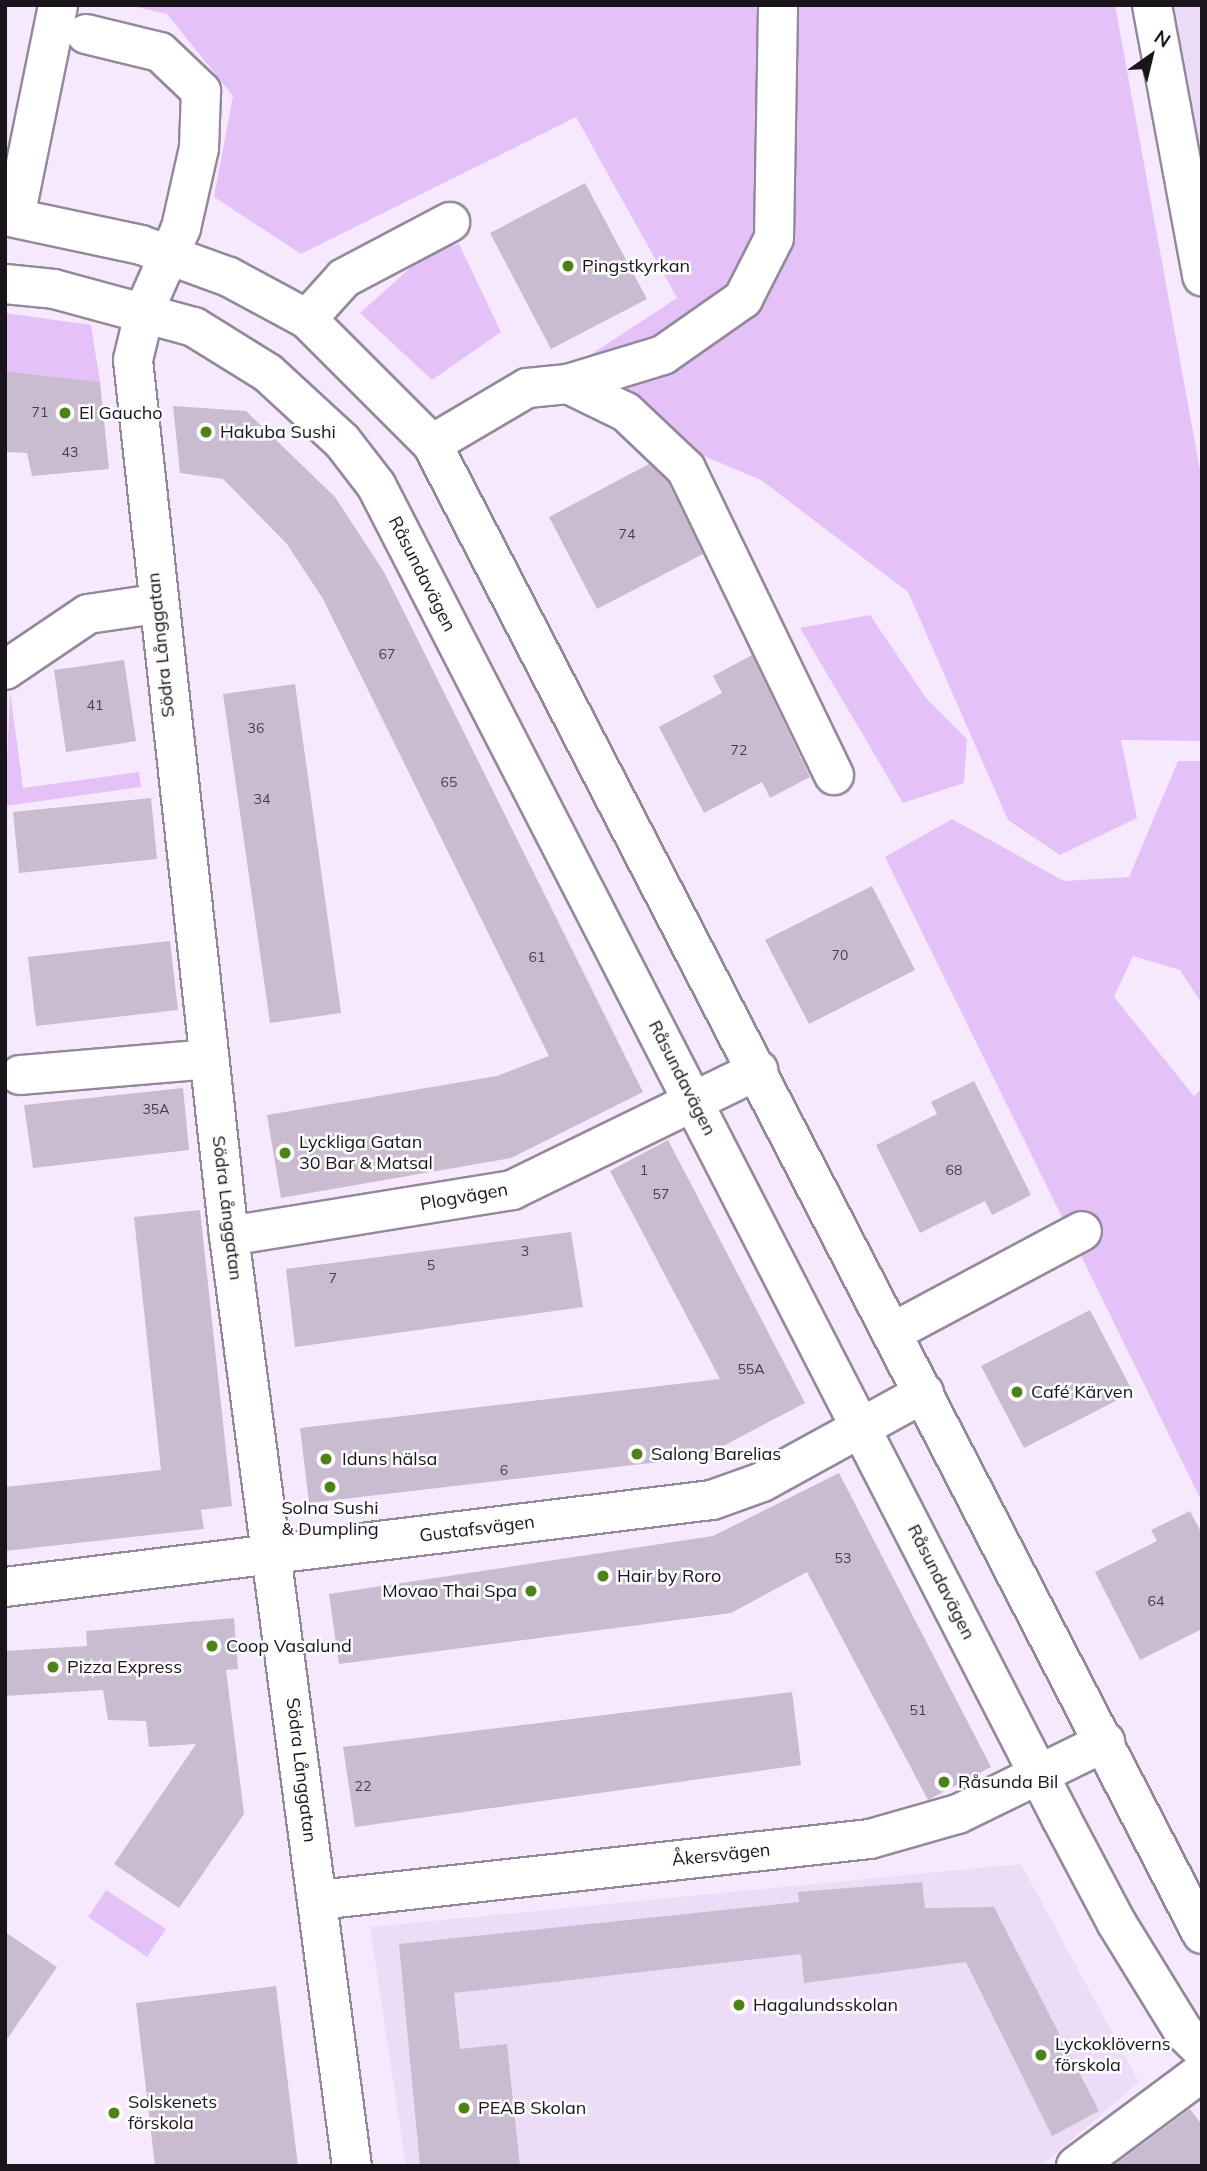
<!DOCTYPE html>
<html>
<head>
<meta charset="utf-8">
<style>
  body { margin:0 }
  #map { position:relative; width:1207px; height:2171px; overflow:hidden; background:#f6e9fe; font-family:Mulish,sans-serif }
  div>[style] { position:absolute }
  [style*='--x'] { left:calc(var(--x)*1px); top:calc(var(--y)*1px); width:calc(var(--w)*1px); rotate:calc(var(--a)*1deg) }
  .built>* { inset:0; background:#eddcf7 }
  .green>* { inset:0; background:#e4c2f7 }
  .building>* { inset:0; background:#c9bcd0 }
  .roads { filter:drop-shadow(2px 0 #94889b) drop-shadow(-2px 0 #94889b) drop-shadow(0 2px #94889b) drop-shadow(0 -2px #94889b) }
  .minor>* { height:38px; margin:-19px; padding:0 19px; transform-origin:19px; border-radius:19px; background:#fff }
  .dots>* { width:19px; height:19px; translate:-50% -50%; box-sizing:border-box; border:4px solid #fcfcfc; border-radius:50% }
  span { translate:-50% -50%; white-space:nowrap; text-align:center; line-height:1.15; -webkit-text-stroke:5px #fcfcfc; paint-order:stroke }
  .number-label { font-size:14px; color:#463f49 }
  .number-label span { -webkit-text-stroke-width:0 }
  .poi-label { font-size:18px; color:#1a151c }
  .left { translate:0 -50%; text-align:left }
  .right { translate:-100% -50%; text-align:right }
  .street-label { font-size:18px; color:#1a151c }
  .frame { position:absolute; inset:0; border:7px solid #1a151c; pointer-events:none }
  .north { position:absolute; left:1116px; top:21px; width:70px; height:70px; -webkit-text-stroke:5px #fcfcfc; paint-order:stroke; rotate:34deg; font-size:19px; font-weight:700; line-height:28px; text-align:center; color:#1a151c }
  .north::after { content:''; display:block; margin:auto; width:24px; height:32px; background:#1a151c; clip-path:polygon(50% 0,100% 100%,50% 72%,0 100%) }
</style>
</head>
<body>
<div id="map">
  <div class="built">
    <i style="clip-path:polygon(1162px 5px,1202px 5px,1202px 209px)"></i>
    <i style="clip-path:polygon(1021px 1864px,1139px 2082px,1041px 2166px,406px 2166px,370px 1927px)"></i>
  </div>
  <div class="green">
    <i style="clip-path:polygon(127px 5px,1115px 5px,1202px 481px,1202px 741px,1121px 740px,1137px 818px,1060px 855px,1008px 820px,908px 592px,761px 480px,692px 451px,584px 359px,677px 298px,576px 117px,301px 254px,214px 197px,233px 96px,167px 14px)"></i>
    <i style="clip-path:polygon(459px 244px,501px 332px,432px 380px,360px 313px,428px 252px)"></i>
    <i style="clip-path:polygon(5px 313px,91px 325px,100px 382px,5px 371px)"></i>
    <i style="clip-path:polygon(870px 615px,926px 698px,967px 739px,964px 783px,903px 803px,800px 628px)"></i>
    <i style="clip-path:polygon(10px 691px,23px 788px,139px 772px,141px 787px,5px 806px)"></i>
    <i style="clip-path:polygon(1178px 761px,1202px 761px,1202px 1004px,1180px 970px,1133px 956px,1114px 997px,1194px 1096px,1202px 1088px,1202px 1502px,885px 857px,952px 819px,1064px 881px,1129px 877px)"></i>
    <i style="clip-path:polygon(106px 1890px,166px 1929px,147px 1957px,88px 1917px)"></i>
  </div>
  <div class="building">
    <i style="clip-path:polygon(585px 183px,647px 299px,551px 349px,490px 233px)"></i>
    <i style="clip-path:polygon(5px 371px,100px 382px,109px 469px,32px 476px,27px 453px,5px 452px)"></i>
    <i style="clip-path:polygon(173px 406px,246px 411px,335px 497px,384px 572px,643px 1092px,511px 1158px,281px 1198px,267px 1115px,497px 1076px,549px 1056px,323px 599px,287px 544px,223px 479px,180px 473px)"></i>
    <i style="clip-path:polygon(649px 464px,668px 482px,703px 554px,597px 609px,549px 517px)"></i>
    <i style="clip-path:polygon(752px 655px,810px 777px,770px 798px,762px 782px,704px 813px,659px 727px,722px 693px,713px 676px)"></i>
    <i style="clip-path:polygon(124px 660px,136px 741px,66px 752px,54px 670px)"></i>
    <i style="clip-path:polygon(295px 684px,341px 1013px,270px 1023px,223px 694px)"></i>
    <i style="clip-path:polygon(151px 798px,157px 859px,19px 873px,13px 812px)"></i>
    <i style="clip-path:polygon(872px 886px,915px 970px,809px 1024px,765px 940px)"></i>
    <i style="clip-path:polygon(170px 941px,178px 1010px,36px 1026px,28px 957px)"></i>
    <i style="clip-path:polygon(974px 1081px,1031px 1195px,992px 1215px,985px 1201px,920px 1233px,876px 1145px,937px 1114px,931px 1102px)"></i>
    <i style="clip-path:polygon(183px 1088px,189px 1150px,33px 1168px,24px 1105px)"></i>
    <i style="clip-path:polygon(668px 1140px,805px 1403px,702px 1457px,309px 1503px,300px 1428px,720px 1379px,610px 1171px)"></i>
    <i style="clip-path:polygon(200px 1210px,232px 1506px,201px 1510px,204px 1529px,5px 1551px,5px 1487px,161px 1470px,134px 1217px)"></i>
    <i style="clip-path:polygon(571px 1232px,583px 1307px,295px 1347px,286px 1269px)"></i>
    <i style="clip-path:polygon(1090px 1310px,1133px 1392px,1024px 1448px,981px 1366px)"></i>
    <i style="clip-path:polygon(839px 1473px,991px 1767px,928px 1800px,807px 1572px,731px 1613px,339px 1664px,329px 1594px,713px 1536px)"></i>
    <i style="clip-path:polygon(1190px 1511px,1202px 1534px,1202px 1629px,1140px 1660px,1095px 1572px,1157px 1541px,1151px 1530px)"></i>
    <i style="clip-path:polygon(234px 1618px,238px 1669px,226px 1670px,244px 1814px,179px 1908px,114px 1864px,196px 1744px,149px 1747px,146px 1721px,108px 1720px,103px 1690px,5px 1696px,5px 1651px,87px 1646px,86px 1631px)"></i>
    <i style="clip-path:polygon(792px 1692px,801px 1765px,355px 1827px,343px 1747px)"></i>
    <i style="clip-path:polygon(922px 1882px,925px 1908px,994px 1907px,1099px 2111px,1052px 2136px,966px 1962px,804px 1983px,801px 1954px,454px 1993px,460px 2049px,507px 2044px,520px 2166px,420px 2166px,399px 1944px,799px 1902px,798px 1892px)"></i>
    <i style="clip-path:polygon(5px 1932px,57px 1967px,5px 2042px)"></i>
    <i style="clip-path:polygon(276px 1986px,298px 2166px,155px 2166px,136px 2003px)"></i>
    <i style="clip-path:polygon(1190px 2109px,1202px 2125px,1202px 2166px,1113px 2166px)"></i>
  </div>
  <div class="roads">
    <div class="minor">
      <i style="--x:1152;--y:5;--w:276;--a:79.5"></i>
      <i style="--x:86;--y:34;--w:76;--a:13.7"></i>
      <i style="--x:160;--y:52;--w:57;--a:43.6"></i>
      <i style="--x:201;--y:91;--w:57;--a:92"></i>
      <i style="--x:199;--y:148;--w:82;--a:102.7"></i>
      <i style="--x:181;--y:228;--w:89;--a:114"></i>
      <i style="--x:145;--y:309;--w:52;--a:103.2"></i>
      <i style="--x:133;--y:360;--w:881;--a:83.75"></i>
      <i style="--x:229;--y:1236;--w:938;--a:82.47"></i>
      <i style="--x:5;--y:216;--w:139;--a:12"></i>
      <i style="--x:141;--y:245;--w:94;--a:20"></i>
      <i style="--x:229;--y:277;--w:89;--a:28.3"></i>
      <i style="--x:307;--y:319;--w:177;--a:45"></i>
      <i style="--x:432;--y:444;--w:1677;--a:62.67"></i>
      <i style="--x:15;--y:217;--w:216;--a:-78.5"></i>
      <i style="--x:5;--y:284;--w:49;--a:5.8"></i>
      <i style="--x:54;--y:289;--w:145;--a:15.2"></i>
      <i style="--x:194;--y:327;--w:87;--a:31.9"></i>
      <i style="--x:268;--y:373;--w:100;--a:42.6"></i>
      <i style="--x:342;--y:441;--w:56;--a:52.3"></i>
      <i style="--x:376;--y:485;--w:1499;--a:62.8"></i>
      <i style="--x:1061;--y:1818;--w:118;--a:62.1"></i>
      <i style="--x:1116;--y:1922;--w:128;--a:58.4"></i>
      <i style="--x:1183;--y:2031;--w:27;--a:45"></i>
      <i style="--x:307;--y:319;--w:55;--a:-47.9"></i>
      <i style="--x:344;--y:278;--w:120;--a:-27.8"></i>
      <i style="--x:568;--y:384;--w:99;--a:-17"></i>
      <i style="--x:663;--y:355;--w:98;--a:-35"></i>
      <i style="--x:743;--y:299;--w:68;--a:-63.1"></i>
      <i style="--x:774;--y:238;--w:233;--a:-89"></i>
      <i style="--x:432;--y:444;--w:110;--a:-30.5"></i>
      <i style="--x:527;--y:388;--w:41;--a:-5.6"></i>
      <i style="--x:568;--y:384;--w:64;--a:25.8"></i>
      <i style="--x:626;--y:412;--w:83;--a:43.5"></i>
      <i style="--x:686;--y:469;--w:340;--a:64.2"></i>
      <i style="--x:5;--y:670;--w:100;--a:-34"></i>
      <i style="--x:88;--y:614;--w:69;--a:-8.4"></i>
      <i style="--x:20;--y:1075;--w:190;--a:-4.8"></i>
      <i style="--x:229;--y:1236;--w:287;--a:-9.2"></i>
      <i style="--x:512;--y:1190;--w:274;--a:-26"></i>
      <i style="--x:893;--y:1332;--w:214;--a:-28.1"></i>
      <i style="--x:5;--y:1587;--w:712;--a:-7.02"></i>
      <i style="--x:712;--y:1500;--w:53;--a:-19.8"></i>
      <i style="--x:762;--y:1482;--w:185;--a:-28.8"></i>
      <i style="--x:318;--y:1900;--w:555;--a:-6.31"></i>
      <i style="--x:870;--y:1839;--w:91;--a:-15.9"></i>
      <i style="--x:958;--y:1814;--w:164;--a:-26.1"></i>
      <i style="--x:1076;--y:2166;--w:157;--a:-36.7"></i>
    </div>
  </div>
  <div class="dots">
    <i style="left:568px;top:266px;background:#4c8218"></i>
    <i style="left:65px;top:413px;background:#4c8218"></i>
    <i style="left:206px;top:432px;background:#4c8218"></i>
    <i style="left:285px;top:1153px;background:#4c8218"></i>
    <i style="left:1017px;top:1392px;background:#4c8218"></i>
    <i style="left:637px;top:1454px;background:#4c8218"></i>
    <i style="left:326px;top:1459px;background:#4c8218"></i>
    <i style="left:330px;top:1487px;background:#4c8218"></i>
    <i style="left:603px;top:1576px;background:#4c8218"></i>
    <i style="left:531px;top:1591px;background:#4c8218"></i>
    <i style="left:212px;top:1646px;background:#4c8218"></i>
    <i style="left:53px;top:1667px;background:#4c8218"></i>
    <i style="left:944px;top:1782px;background:#4c8218"></i>
    <i style="left:739px;top:2005px;background:#4c8218"></i>
    <i style="left:1041px;top:2055px;background:#4c8218"></i>
    <i style="left:464px;top:2108px;background:#4c8218"></i>
    <i style="left:114px;top:2113px;background:#4c8218"></i>
  </div>
  <div class="number-label">
    <span style="left:40px;top:412px">71</span>
    <span style="left:70px;top:452px">43</span>
    <span style="left:627px;top:534px">74</span>
    <span style="left:387px;top:654px">67</span>
    <span style="left:95px;top:705px">41</span>
    <span style="left:256px;top:728px">36</span>
    <span style="left:739px;top:750px">72</span>
    <span style="left:449px;top:782px">65</span>
    <span style="left:262px;top:799px">34</span>
    <span style="left:840px;top:955px">70</span>
    <span style="left:537px;top:957px">61</span>
    <span style="left:156px;top:1109px">35A</span>
    <span style="left:644px;top:1170px">1</span>
    <span style="left:954px;top:1170px">68</span>
    <span style="left:661px;top:1194px">57</span>
    <span style="left:525px;top:1251px">3</span>
    <span style="left:431px;top:1265px">5</span>
    <span style="left:333px;top:1278px">7</span>
    <span style="left:751px;top:1369px">55A</span>
    <span style="left:504px;top:1470px">6</span>
    <span style="left:843px;top:1558px">53</span>
    <span style="left:1156px;top:1601px">64</span>
    <span style="left:918px;top:1710px">51</span>
    <span style="left:363px;top:1786px">22</span>
  </div>
  <div class="poi-label">
    <span class="left" style="left:582px;top:266px">Pingstkyrkan</span>
    <span class="left" style="left:79px;top:413px">El Gaucho</span>
    <span class="left" style="left:220px;top:432px">Hakuba Sushi</span>
    <span class="left" style="left:299px;top:1153px">Lyckliga Gatan<br>30 Bar &amp; Matsal</span>
    <span class="left" style="left:1031px;top:1392px">Café Kärven</span>
    <span class="left" style="left:651px;top:1454px">Salong Barelias</span>
    <span class="left" style="left:342px;top:1459px">Iduns hälsa</span>
    <span style="left:330px;top:1519px">Solna Sushi<br>&amp; Dumpling</span>
    <span class="left" style="left:617px;top:1576px">Hair by Roro</span>
    <span class="right" style="left:517px;top:1591px">Movao Thai Spa</span>
    <span class="left" style="left:226px;top:1646px">Coop Vasalund</span>
    <span class="left" style="left:67px;top:1667px">Pizza Express</span>
    <span class="left" style="left:958px;top:1782px">Råsunda Bil</span>
    <span class="left" style="left:753px;top:2005px">Hagalundsskolan</span>
    <span class="left" style="left:1055px;top:2055px">Lyckoklöverns<br>förskola</span>
    <span class="left" style="left:128px;top:2113px">Solskenets<br>förskola</span>
    <span class="left" style="left:478px;top:2108px">PEAB Skolan</span>
  </div>
  <div class="street-label">
    <span style="left:422px;top:574px;rotate:63deg">Råsundavägen</span>
    <span style="left:161px;top:645px;rotate:-96deg">Södra Långgatan</span>
    <span style="left:682px;top:1078px;rotate:63deg">Råsundavägen</span>
    <span style="left:464px;top:1197px;rotate:-10deg">Plogvägen</span>
    <span style="left:227px;top:1208px;rotate:83deg">Södra Långgatan</span>
    <span style="left:477px;top:1529px;rotate:-7deg">Gustafsvägen</span>
    <span style="left:941px;top:1582px;rotate:63deg">Råsundavägen</span>
    <span style="left:301px;top:1770px;rotate:83deg">Södra Långgatan</span>
    <span style="left:721px;top:1855px;rotate:-6deg">Åkersvägen</span>
  </div>
  <div class="frame"></div>
  <div class="north">N</div>
</div>
</body>
</html>
